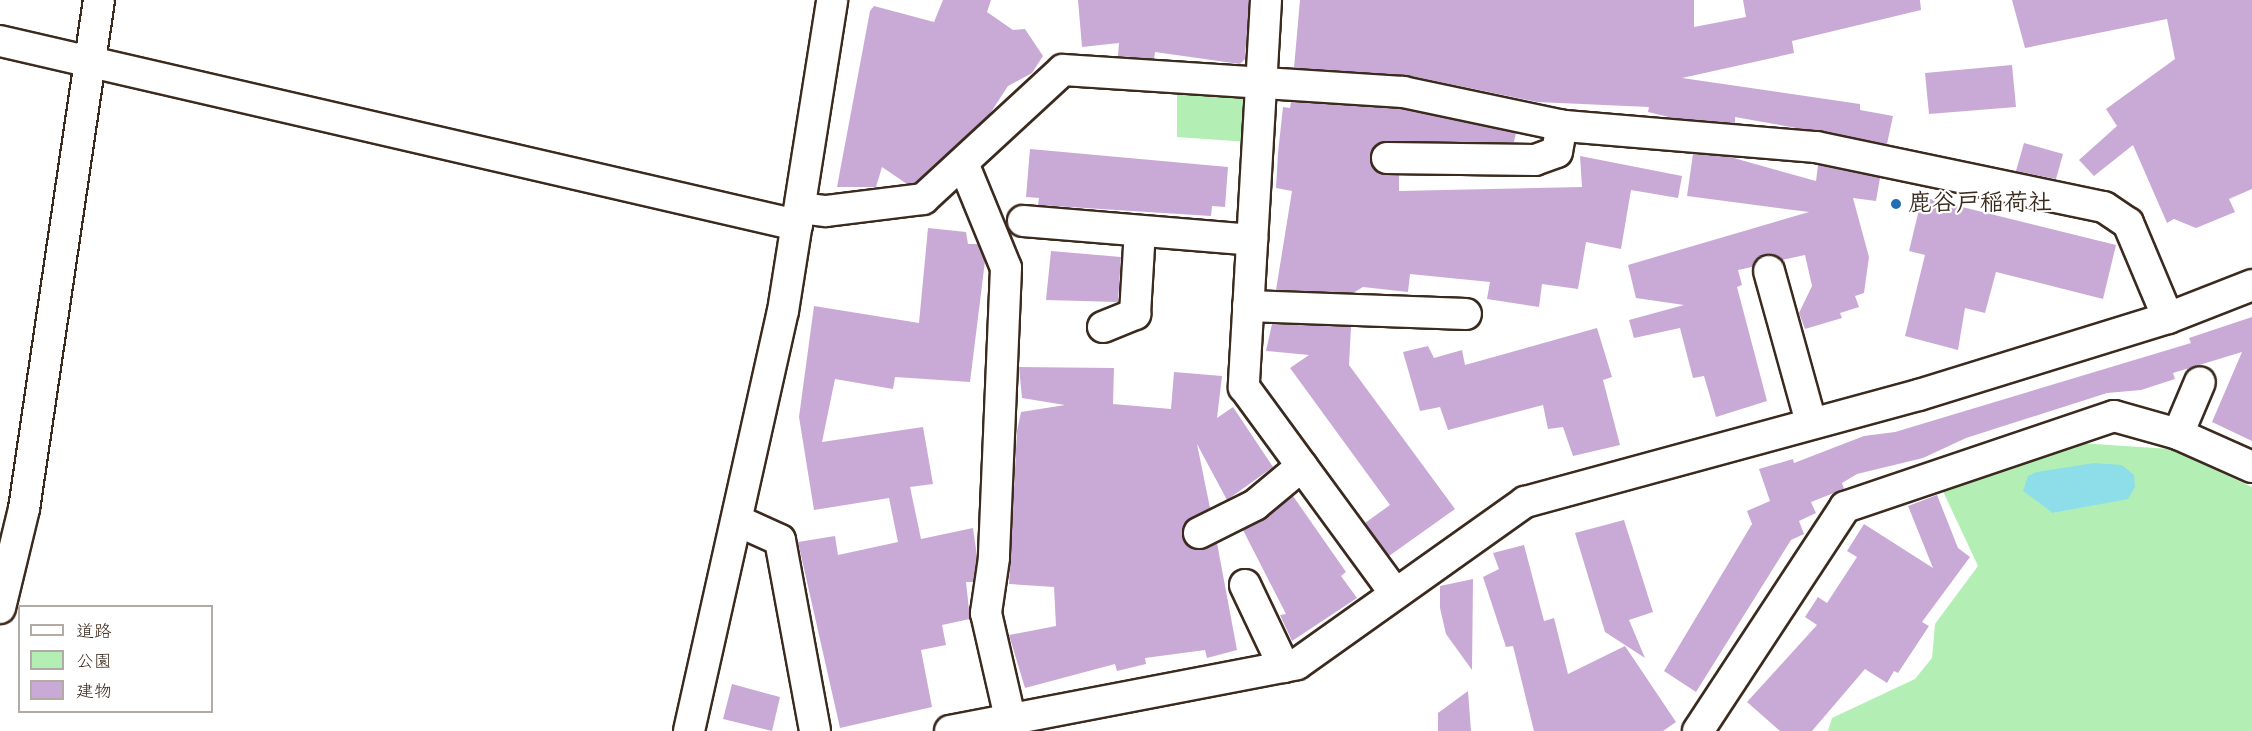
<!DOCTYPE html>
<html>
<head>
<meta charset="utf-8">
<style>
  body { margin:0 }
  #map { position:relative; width:2252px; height:731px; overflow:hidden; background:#fff; font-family:Mynerve,"Klee One",sans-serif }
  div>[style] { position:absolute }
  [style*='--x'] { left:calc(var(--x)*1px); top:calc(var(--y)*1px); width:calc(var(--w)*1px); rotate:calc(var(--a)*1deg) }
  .green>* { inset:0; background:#b3efb4 }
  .water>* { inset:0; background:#8ddee8 }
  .building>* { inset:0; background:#c9aad6 }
  .roads { filter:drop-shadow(2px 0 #3b2a1e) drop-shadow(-2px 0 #3b2a1e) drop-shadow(0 2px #3b2a1e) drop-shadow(0 -2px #3b2a1e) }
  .minor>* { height:30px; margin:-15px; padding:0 15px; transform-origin:15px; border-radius:15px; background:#fff }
  .dots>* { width:16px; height:16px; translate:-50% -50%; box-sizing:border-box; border:3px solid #fff; border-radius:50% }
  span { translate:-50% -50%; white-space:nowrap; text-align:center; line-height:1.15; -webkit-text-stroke:4.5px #fff; paint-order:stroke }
  .poi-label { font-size:24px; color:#3b2a1e; font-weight:700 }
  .left { translate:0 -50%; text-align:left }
  .legend { position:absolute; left:18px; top:605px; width:195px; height:108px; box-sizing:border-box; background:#fff; border:2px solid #b1aaa5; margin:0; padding:8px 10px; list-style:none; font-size:18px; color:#3b2a1e }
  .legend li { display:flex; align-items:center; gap:12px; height:30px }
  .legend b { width:30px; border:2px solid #b1aaa5 }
</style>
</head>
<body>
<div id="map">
  <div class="green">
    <i style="clip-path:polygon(1177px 90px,1230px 91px,1248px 102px,1248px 142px,1177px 137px)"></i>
    <i style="clip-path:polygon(evenodd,2065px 442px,2170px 449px,2252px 487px,2252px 731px,1828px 731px,1832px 718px,1915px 679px,1932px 658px,1935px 624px,1978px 566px,1941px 487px,2065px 442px,2114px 465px,2121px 465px,2128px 498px,2053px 513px,2114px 465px)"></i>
  </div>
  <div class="water">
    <i style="clip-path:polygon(2094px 463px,2122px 465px,2134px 475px,2135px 487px,2128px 499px,2053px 513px,2023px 491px,2028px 476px,2037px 472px)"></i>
  </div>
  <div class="building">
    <i style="clip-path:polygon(943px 0,991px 0,987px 12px,1013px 30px,1025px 29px,1043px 56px,1032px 73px,1008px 86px,989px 115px,915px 183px,907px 184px,882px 167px,876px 187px,837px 187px,870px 11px,874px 6px,934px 22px)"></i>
    <i style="clip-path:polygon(1078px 0,1249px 0,1245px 59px,1240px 64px,1155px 52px,1154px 59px,1118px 56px,1119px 43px,1082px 47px)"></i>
    <i style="clip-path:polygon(1300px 0,1694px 0,1694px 27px,1746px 17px,1743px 0,1920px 0,1921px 10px,1792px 41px,1794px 53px,1682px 78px,1860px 104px,1860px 110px,1893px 116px,1887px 144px,1735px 117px,1735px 123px,1673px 118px,1648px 112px,1649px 107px,1537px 102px,1406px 75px,1294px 68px)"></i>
    <i style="clip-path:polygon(2012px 0,2252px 0,2252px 189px,2229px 199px,2235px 212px,2196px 228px,2174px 219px,2167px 223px,2133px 145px,2094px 176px,2079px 160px,2117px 126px,2106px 109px,2175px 59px,2167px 19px,2025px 48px)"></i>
    <i style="clip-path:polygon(2012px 65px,2016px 107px,1929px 114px,1925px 73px)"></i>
    <i style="clip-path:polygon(1291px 102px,1401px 109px,1516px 133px,1514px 142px,1379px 143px,1372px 150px,1372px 166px,1379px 173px,1399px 175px,1399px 191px,1582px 187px,1580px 156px,1682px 176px,1678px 198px,1631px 190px,1621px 249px,1586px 242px,1578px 289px,1542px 284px,1539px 307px,1487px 299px,1490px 282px,1410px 274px,1408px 292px,1363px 287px,1353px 293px,1276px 290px,1292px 191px,1276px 188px,1278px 153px,1283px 107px,1290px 108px)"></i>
    <i style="clip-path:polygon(2024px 143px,2063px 154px,2056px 179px,2016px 171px)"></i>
    <i style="clip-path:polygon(1030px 149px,1228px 167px,1225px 207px,1212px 206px,1211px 216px,1038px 205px,1039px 198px,1026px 197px)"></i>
    <i style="clip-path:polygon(1693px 154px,1730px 157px,1816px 181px,1818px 165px,1880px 178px,1876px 201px,1853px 198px,1869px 257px,1864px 293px,1855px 296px,1859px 307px,1840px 313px,1842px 318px,1805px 329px,1799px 313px,1812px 286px,1805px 255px,1782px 260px,1765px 254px,1752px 267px,1738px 270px,1742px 285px,1737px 287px,1767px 401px,1716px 417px,1704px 376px,1693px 378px,1680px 328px,1634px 338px,1629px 320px,1684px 305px,1636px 298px,1628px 265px,1809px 212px,1687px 196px)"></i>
    <i style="clip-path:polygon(1922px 197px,2116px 245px,2103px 299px,1996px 272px,1985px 313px,1965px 308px,1958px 350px,1905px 336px,1925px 255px,1909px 251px)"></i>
    <i style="clip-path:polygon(928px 228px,966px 232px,968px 244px,978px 244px,985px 261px,970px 382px,895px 377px,893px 389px,835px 379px,822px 442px,923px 427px,933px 484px,910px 487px,921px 539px,973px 528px,977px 556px,973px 582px,966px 582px,970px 619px,942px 625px,946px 645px,921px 650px,932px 707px,840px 728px,798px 542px,835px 536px,838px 555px,898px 542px,889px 498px,814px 510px,799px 417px,814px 306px,919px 323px)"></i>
    <i style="clip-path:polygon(1051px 251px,1121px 257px,1118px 302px,1046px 300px)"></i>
    <i style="clip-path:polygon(2252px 317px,2252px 441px,2212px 422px,2242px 352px,2173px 373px,2175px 379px,2141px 390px,2107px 393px,1966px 438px,1923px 458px,1857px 474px,1842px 483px,1844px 489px,1811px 502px,1816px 513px,1799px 521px,1804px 534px,1791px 540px,1696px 692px,1664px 671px,1752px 524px,1747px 511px,1770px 501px,1759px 469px,1793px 459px,1794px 463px,1864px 436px,1895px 432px,2191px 343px,2189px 338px)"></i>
    <i style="clip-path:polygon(1272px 324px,1351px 327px,1349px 365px,1455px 509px,1389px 556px,1365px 523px,1390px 505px,1290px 368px,1309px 355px,1266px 351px)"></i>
    <i style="clip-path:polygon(1597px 328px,1612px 377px,1603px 380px,1620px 445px,1573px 456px,1563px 427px,1548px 429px,1543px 405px,1448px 430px,1440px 407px,1420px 411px,1403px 352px,1428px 346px,1434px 358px,1462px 350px,1465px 365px)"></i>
    <i style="clip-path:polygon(1019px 367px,1114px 368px,1113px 404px,1171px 409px,1174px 372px,1222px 376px,1217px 418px,1233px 407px,1273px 467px,1227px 500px,1197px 444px,1210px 508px,1191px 518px,1182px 533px,1197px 550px,1217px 543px,1237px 650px,1207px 658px,1205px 650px,1145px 658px,1146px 664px,1117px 671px,1115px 664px,1025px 688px,1009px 635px,1056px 626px,1054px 587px,1009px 584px,1017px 431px,1021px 412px,1065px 405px,1022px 398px)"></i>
    <i style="clip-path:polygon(1937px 495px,1958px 548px,1970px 557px,1922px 622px,1929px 626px,1898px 673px,1894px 671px,1887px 683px,1865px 669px,1812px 731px,1780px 731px,1747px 702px,1817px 625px,1805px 617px,1818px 597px,1827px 603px,1857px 557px,1847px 551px,1864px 524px,1933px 568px,1908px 506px)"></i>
    <i style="clip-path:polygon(1293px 496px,1346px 572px,1341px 576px,1357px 598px,1292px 641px,1280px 615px,1286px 614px,1243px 530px)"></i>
    <i style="clip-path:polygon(1624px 520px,1653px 612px,1629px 620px,1645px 658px,1605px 632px,1575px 533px)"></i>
    <i style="clip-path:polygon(1524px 545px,1544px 621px,1554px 618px,1568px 674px,1625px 646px,1676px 722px,1663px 731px,1534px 731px,1513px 646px,1506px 647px,1483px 577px,1499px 569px,1493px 553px)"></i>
    <i style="clip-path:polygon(1473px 579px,1472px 670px,1446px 634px,1440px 608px,1440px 586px)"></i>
    <i style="clip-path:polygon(732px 684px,780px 697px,772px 731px,723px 719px)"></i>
    <i style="clip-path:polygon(1468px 691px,1471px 731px,1438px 731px,1438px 713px)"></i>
  </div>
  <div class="roads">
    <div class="minor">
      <i style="--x:1266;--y:0;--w:388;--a:93.3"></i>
      <i style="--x:1244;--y:387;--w:254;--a:53.8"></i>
      <i style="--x:0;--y:41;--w:818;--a:13"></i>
      <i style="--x:1387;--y:158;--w:148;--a:0.8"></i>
      <i style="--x:1535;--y:160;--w:23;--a:-20"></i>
      <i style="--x:1557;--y:152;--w:27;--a:-80"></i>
      <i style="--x:963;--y:163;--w:113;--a:67.7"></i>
      <i style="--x:1006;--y:268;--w:290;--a:92.4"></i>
      <i style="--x:994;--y:558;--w:56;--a:98.3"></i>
      <i style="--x:986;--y:613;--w:121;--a:77.1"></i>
      <i style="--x:800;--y:208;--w:26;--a:7"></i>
      <i style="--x:826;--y:211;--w:98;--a:-7.1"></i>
      <i style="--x:923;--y:199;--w:190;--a:-42.7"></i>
      <i style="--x:1063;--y:70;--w:341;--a:3.7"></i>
      <i style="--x:1403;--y:92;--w:166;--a:11.9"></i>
      <i style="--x:1565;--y:126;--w:252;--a:4.8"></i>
      <i style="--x:1816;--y:147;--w:294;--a:11.8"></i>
      <i style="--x:2104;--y:207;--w:29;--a:34"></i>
      <i style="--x:2128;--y:223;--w:103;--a:67.2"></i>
      <i style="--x:1023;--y:221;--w:230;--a:4.7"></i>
      <i style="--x:1769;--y:271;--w:157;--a:74.5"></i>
      <i style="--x:1248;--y:306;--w:218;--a:2.1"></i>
      <i style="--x:1103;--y:327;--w:35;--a:-22"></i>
      <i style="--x:1135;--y:314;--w:83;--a:-86.6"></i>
      <i style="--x:2178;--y:434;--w:56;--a:-67.1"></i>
      <i style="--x:738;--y:521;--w:46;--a:24.3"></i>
      <i style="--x:780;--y:540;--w:194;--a:79.6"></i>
      <i style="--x:1199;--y:533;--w:63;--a:-26.6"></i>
      <i style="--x:1255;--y:505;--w:61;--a:-39.7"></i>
      <i style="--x:1245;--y:585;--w:91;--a:64.6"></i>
      <i style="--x:0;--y:608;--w:102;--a:-76.4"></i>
      <i style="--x:24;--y:509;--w:514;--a:-81.62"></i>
      <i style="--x:689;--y:731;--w:430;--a:-77.4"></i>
      <i style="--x:783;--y:311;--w:315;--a:-81"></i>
      <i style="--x:950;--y:731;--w:353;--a:-10.9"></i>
      <i style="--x:1297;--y:664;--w:280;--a:-35.4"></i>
      <i style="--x:1525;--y:502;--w:408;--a:-15.2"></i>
      <i style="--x:1919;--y:395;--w:261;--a:-17.2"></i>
      <i style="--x:2168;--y:318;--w:90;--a:-21.4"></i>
      <i style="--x:1698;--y:731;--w:268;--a:-56.7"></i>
      <i style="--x:1845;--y:507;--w:284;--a:-18.7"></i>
      <i style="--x:2114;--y:416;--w:66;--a:15.7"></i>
      <i style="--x:2178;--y:434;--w:81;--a:24"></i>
    </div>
  </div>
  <div class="dots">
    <i style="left:1896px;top:204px;background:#1f6fb2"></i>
  </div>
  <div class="poi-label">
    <span class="left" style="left:1908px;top:204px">鹿谷戸稲荷社</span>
  </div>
  <ul class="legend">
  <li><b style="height:8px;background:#fff"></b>道路</li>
  <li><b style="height:16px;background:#b3efb4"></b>公園</li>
  <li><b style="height:16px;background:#c9aad6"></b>建物</li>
  </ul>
</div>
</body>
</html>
